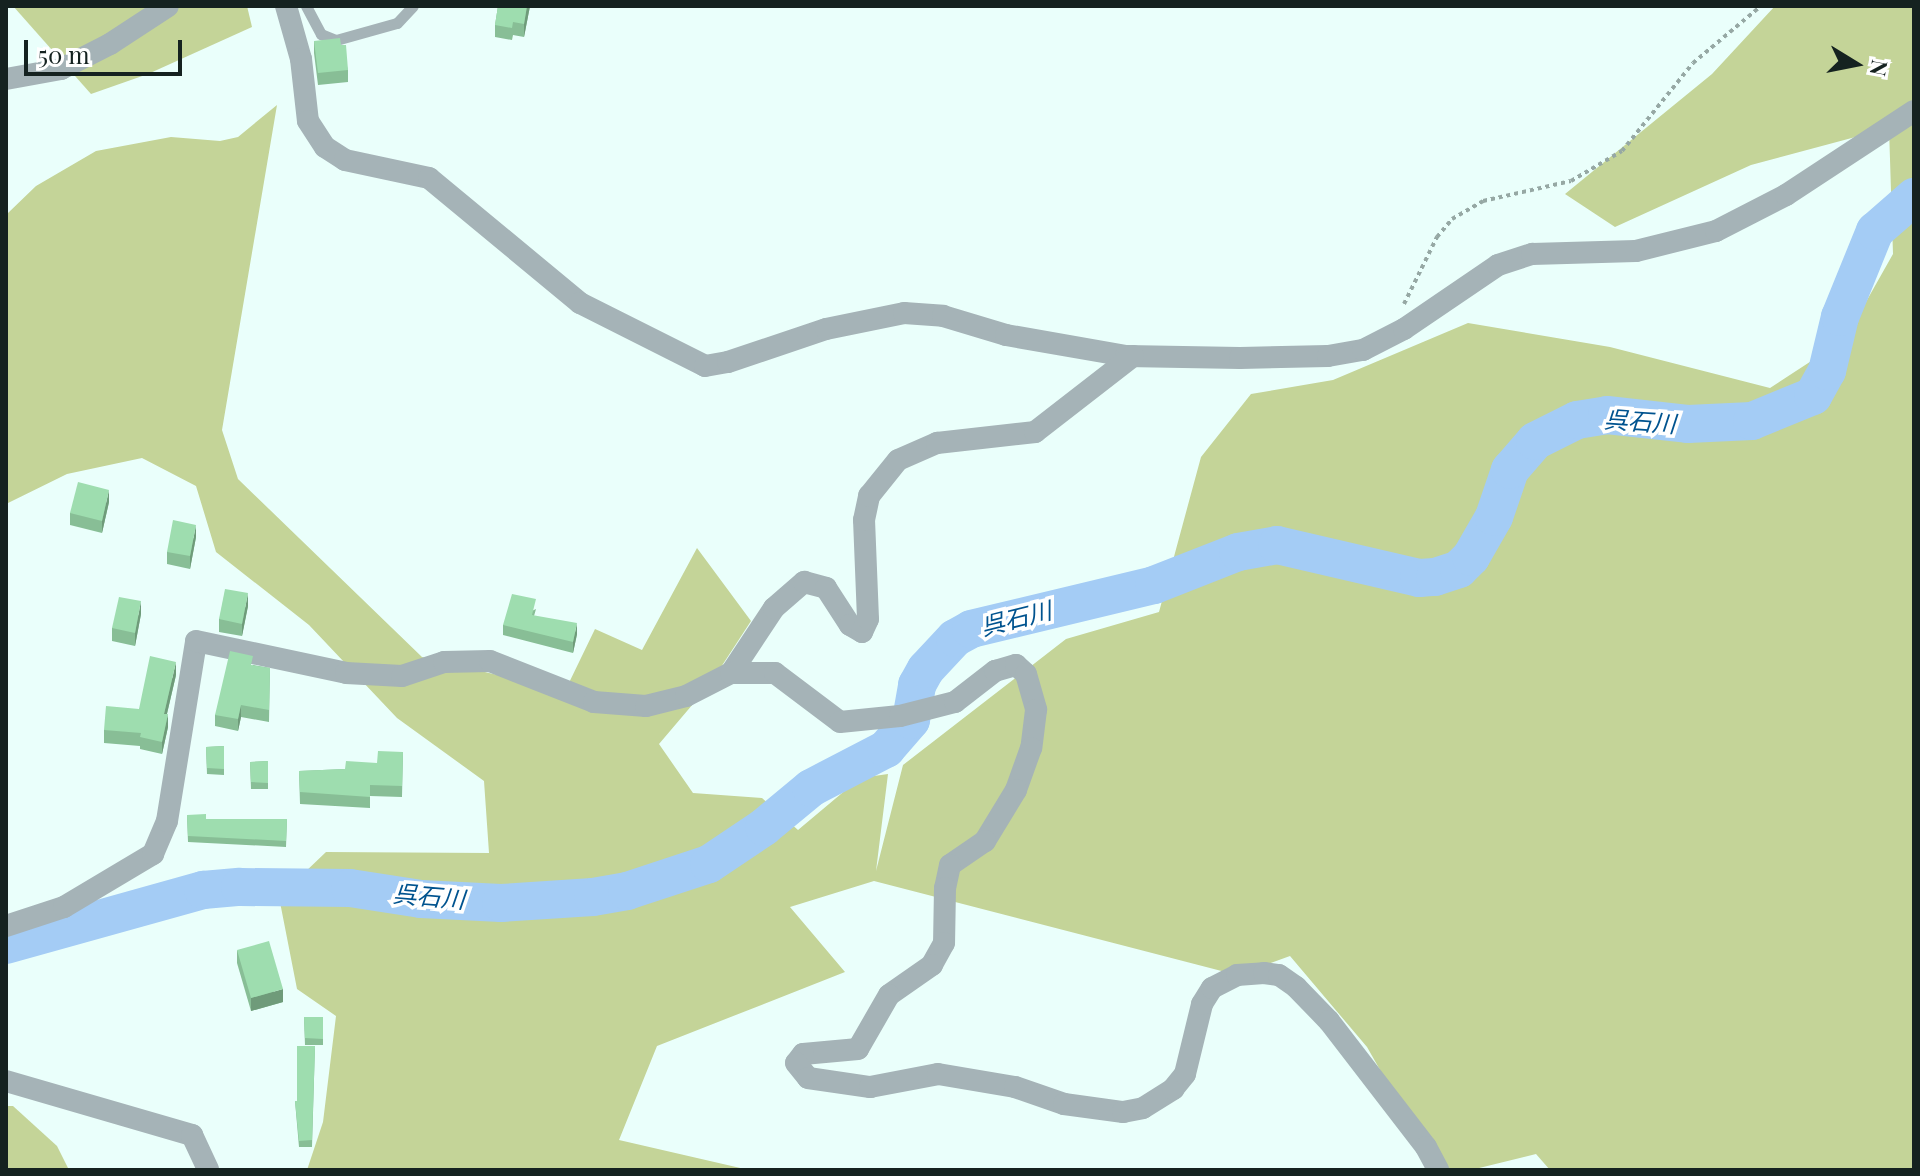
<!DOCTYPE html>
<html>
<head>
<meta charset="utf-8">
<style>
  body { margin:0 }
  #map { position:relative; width:1920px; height:1176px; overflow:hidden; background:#eafffb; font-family:"Playfair Display","Noto Sans JP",serif }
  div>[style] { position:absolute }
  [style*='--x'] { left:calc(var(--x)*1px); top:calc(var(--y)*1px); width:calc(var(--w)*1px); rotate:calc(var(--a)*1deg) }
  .green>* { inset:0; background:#c4d498 }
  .river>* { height:38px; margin:-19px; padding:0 19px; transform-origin:19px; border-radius:19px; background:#a4ccf5 }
  .path>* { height:4px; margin-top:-2px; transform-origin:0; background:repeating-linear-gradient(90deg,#96a8a4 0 4px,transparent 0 8px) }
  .service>* { height:11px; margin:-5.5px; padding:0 5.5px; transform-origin:5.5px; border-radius:5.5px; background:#a5b3b7 }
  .minor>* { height:22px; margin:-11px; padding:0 11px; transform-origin:11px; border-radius:11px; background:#a5b3b7 }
  .wall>* { inset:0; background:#88be96 }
  .shaded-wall>* { inset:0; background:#6f9b7a }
  .building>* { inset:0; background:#9eddaf }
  span { translate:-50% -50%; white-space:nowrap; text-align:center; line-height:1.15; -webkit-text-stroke:7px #fff; paint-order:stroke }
  .water-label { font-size:24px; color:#00538f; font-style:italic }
  .frame { position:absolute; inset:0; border:8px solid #152220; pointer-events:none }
  .north { position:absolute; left:1816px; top:24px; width:80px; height:80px; -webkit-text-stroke:6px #fff; paint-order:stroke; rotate:100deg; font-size:22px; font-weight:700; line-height:32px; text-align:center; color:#152220 }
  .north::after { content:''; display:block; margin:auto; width:28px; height:36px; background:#152220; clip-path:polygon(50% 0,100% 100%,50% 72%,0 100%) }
  .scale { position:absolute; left:24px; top:40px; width:158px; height:36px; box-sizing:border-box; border:4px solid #152220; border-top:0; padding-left:10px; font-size:24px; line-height:28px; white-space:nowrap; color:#152220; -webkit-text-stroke:6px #fff; paint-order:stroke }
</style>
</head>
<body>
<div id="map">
  <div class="green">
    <i style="clip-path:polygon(13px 6px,247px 6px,252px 27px,148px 74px,91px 94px)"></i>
    <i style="clip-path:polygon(1775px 6px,1914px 6px,1914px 1170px,1550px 1170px,1536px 1154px,1471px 1170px,1437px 1170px,1367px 1047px,1290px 956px,1237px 975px,874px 881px,790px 907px,845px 972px,657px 1046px,619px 1140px,749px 1170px,307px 1170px,323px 1122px,336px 1016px,297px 989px,279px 897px,326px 852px,489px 853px,484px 781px,397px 718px,309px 625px,216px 552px,196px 486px,142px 458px,67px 474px,6px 504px,6px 224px,8px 213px,36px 186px,96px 151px,171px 137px,220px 141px,238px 137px,277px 105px,222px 430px,238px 479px,422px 657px,565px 691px,595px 629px,642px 650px,697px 548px,751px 621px,710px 684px,659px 744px,693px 793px,762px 798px,798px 830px,860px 778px,888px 774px,876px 871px,903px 765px,1066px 639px,1159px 612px,1201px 457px,1251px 394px,1333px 380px,1468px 323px,1610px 347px,1770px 388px,1845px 339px,1893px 254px,1889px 128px,1751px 165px,1615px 227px,1565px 194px,1712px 74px)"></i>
    <i style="clip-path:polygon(6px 1106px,13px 1106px,57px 1146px,69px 1170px,6px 1170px)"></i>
  </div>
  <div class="river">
    <i style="--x:6;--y:945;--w:205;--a:-15.6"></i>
    <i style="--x:203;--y:890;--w:37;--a:-5"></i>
    <i style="--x:240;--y:887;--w:110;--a:0.5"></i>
    <i style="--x:350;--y:888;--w:72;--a:8.8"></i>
    <i style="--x:421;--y:899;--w:80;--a:2.9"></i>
    <i style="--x:501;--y:903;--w:92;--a:-3.7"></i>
    <i style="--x:593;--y:897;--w:35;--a:-10"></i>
    <i style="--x:627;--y:891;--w:86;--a:-18.2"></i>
    <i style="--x:709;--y:864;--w:66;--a:-33.9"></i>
    <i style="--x:764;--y:827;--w:61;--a:-39.7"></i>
    <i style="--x:811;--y:788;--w:85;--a:-27.5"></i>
    <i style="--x:886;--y:749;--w:38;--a:-49"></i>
    <i style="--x:911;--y:720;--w:36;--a:-80"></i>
    <i style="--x:917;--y:685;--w:18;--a:-61"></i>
    <i style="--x:926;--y:669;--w:42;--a:-46.9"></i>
    <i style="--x:955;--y:638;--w:18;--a:-29"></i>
    <i style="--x:971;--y:629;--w:188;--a:-13.5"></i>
    <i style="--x:1154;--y:585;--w:90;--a:-21.4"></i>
    <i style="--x:1238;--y:552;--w:40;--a:-10"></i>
    <i style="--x:1277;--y:545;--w:146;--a:13.1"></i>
    <i style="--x:1419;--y:578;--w:16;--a:-4"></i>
    <i style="--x:1435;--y:577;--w:25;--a:-18"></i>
    <i style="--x:1459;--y:569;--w:17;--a:-45"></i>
    <i style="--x:1471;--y:557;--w:46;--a:-60.1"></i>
    <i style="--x:1494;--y:517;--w:50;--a:-71.2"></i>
    <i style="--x:1510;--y:470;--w:38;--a:-49"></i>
    <i style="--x:1535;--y:441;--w:47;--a:-26.6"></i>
    <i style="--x:1577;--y:420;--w:30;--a:-9"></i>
    <i style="--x:1607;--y:415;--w:81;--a:6.3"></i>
    <i style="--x:1688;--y:424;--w:64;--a:-2.7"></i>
    <i style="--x:1752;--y:421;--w:66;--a:-22.3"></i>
    <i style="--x:1813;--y:396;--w:29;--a:-61"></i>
    <i style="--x:1827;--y:371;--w:56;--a:-76.5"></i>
    <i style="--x:1840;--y:317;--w:93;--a:-67.9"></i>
    <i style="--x:1875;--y:231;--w:52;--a:-41.1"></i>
  </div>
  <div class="path">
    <i style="--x:1404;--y:304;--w:75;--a:-63.8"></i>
    <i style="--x:1437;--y:237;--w:23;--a:-50"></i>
    <i style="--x:1452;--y:219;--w:36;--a:-30"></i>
    <i style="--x:1483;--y:201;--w:90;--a:-12.8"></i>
    <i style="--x:1571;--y:181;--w:59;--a:-30.5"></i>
    <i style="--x:1622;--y:151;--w:113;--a:-51.1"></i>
    <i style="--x:1693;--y:63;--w:89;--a:-40"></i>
  </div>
  <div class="service">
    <i style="--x:306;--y:6;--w:32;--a:62"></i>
    <i style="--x:321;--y:34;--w:16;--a:22"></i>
    <i style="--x:336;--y:40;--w:63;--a:-15.6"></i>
    <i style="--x:397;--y:23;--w:23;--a:-47"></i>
  </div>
  <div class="minor">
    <i style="--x:286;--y:6;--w:55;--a:74.2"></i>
    <i style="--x:301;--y:59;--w:62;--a:83.6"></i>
    <i style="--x:308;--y:121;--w:31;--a:57"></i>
    <i style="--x:325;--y:147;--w:24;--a:33"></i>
    <i style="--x:345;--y:160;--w:86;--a:12.1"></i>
    <i style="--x:429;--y:178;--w:196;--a:39.6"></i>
    <i style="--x:580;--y:303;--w:140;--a:26.7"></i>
    <i style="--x:705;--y:366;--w:23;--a:-10"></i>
    <i style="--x:728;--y:362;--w:103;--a:-18.6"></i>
    <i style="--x:826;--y:329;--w:80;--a:-11.6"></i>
    <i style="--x:904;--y:313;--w:39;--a:4"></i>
    <i style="--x:943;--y:316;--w:66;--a:16.8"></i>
    <i style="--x:1006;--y:335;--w:122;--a:9.9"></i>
    <i style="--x:1126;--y:356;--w:114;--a:1"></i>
    <i style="--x:1240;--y:358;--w:88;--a:-1.3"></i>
    <i style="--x:1328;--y:356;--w:36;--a:-10"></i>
    <i style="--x:1363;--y:350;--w:46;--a:-27.1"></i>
    <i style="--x:1404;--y:329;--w:114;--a:-34.2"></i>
    <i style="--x:1498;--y:265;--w:36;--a:-18"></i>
    <i style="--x:1532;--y:254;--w:104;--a:-1.7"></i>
    <i style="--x:1636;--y:251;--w:82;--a:-14"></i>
    <i style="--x:1716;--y:231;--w:79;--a:-27.2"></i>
    <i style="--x:1786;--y:195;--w:153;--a:-33.3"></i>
    <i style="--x:6;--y:79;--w:56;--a:-10.3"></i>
    <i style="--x:61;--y:69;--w:55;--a:-27"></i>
    <i style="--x:110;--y:44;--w:69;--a:-33.2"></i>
    <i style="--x:731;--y:673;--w:78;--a:-56.5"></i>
    <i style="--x:774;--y:608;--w:40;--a:-41"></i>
    <i style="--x:804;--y:582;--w:23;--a:15"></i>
    <i style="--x:826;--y:588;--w:44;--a:57"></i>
    <i style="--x:850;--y:625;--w:14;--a:30"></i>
    <i style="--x:862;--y:632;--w:14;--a:-65"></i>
    <i style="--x:868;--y:619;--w:99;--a:-92.3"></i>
    <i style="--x:864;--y:520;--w:25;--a:-78"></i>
    <i style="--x:869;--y:496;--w:46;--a:-51.1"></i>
    <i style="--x:898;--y:460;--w:43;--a:-23.6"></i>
    <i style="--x:937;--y:443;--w:99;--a:-6.4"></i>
    <i style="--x:1035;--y:432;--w:124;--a:-37.8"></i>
    <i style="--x:6;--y:926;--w:61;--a:-18.1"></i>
    <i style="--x:64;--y:907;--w:104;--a:-30.8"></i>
    <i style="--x:153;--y:854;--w:36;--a:-67"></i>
    <i style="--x:167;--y:821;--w:182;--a:-80.8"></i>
    <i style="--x:196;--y:641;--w:153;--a:12"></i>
    <i style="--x:346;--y:673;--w:56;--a:3.1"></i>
    <i style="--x:402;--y:676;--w:44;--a:-18.4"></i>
    <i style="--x:444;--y:662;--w:46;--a:-1.2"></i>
    <i style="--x:490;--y:661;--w:112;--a:21.5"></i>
    <i style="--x:594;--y:702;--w:52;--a:4.4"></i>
    <i style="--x:646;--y:706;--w:41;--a:-14"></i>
    <i style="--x:686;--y:696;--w:51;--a:-27.1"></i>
    <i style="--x:731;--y:673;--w:44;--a:0"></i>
    <i style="--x:775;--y:673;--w:81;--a:37"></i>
    <i style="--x:840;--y:722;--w:60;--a:-5.7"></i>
    <i style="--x:900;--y:716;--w:57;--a:-14.3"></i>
    <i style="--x:955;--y:702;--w:51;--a:-37.8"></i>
    <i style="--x:995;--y:671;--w:22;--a:-16"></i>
    <i style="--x:1016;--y:665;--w:13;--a:42"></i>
    <i style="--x:1026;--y:674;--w:37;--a:74"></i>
    <i style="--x:1036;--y:710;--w:38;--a:97"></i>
    <i style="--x:1031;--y:748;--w:45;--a:109.7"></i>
    <i style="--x:1016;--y:790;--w:60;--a:121.3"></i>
    <i style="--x:985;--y:841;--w:42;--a:145.6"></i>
    <i style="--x:950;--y:865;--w:24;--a:102"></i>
    <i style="--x:945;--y:888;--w:55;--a:91"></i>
    <i style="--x:944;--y:943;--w:25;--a:119"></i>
    <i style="--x:932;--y:965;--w:52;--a:145.1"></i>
    <i style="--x:889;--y:995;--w:62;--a:119.9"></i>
    <i style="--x:858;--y:1049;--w:55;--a:174.8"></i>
    <i style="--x:803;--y:1054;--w:11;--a:128"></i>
    <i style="--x:796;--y:1063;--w:19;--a:51"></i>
    <i style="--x:808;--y:1078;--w:63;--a:8.3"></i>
    <i style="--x:870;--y:1087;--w:69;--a:-10.8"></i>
    <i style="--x:938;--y:1074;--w:78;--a:9.6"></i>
    <i style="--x:1015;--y:1087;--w:52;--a:19.1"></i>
    <i style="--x:1064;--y:1104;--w:60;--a:7.7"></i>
    <i style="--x:1123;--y:1112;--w:20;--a:-11"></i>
    <i style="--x:1143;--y:1108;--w:36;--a:-32"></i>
    <i style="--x:1173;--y:1089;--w:19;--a:-51"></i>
    <i style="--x:1185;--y:1074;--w:72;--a:-76.3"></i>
    <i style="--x:1202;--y:1004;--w:19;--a:-58"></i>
    <i style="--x:1212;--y:988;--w:28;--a:-27"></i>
    <i style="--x:1237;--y:975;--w:27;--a:-4"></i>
    <i style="--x:1264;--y:973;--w:15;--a:8"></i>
    <i style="--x:1279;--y:975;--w:21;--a:35"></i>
    <i style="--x:1296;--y:987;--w:47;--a:45.9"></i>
    <i style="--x:1329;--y:1021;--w:159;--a:52.4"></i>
    <i style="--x:1426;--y:1147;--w:26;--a:62"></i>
    <i style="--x:6;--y:1081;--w:194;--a:16.2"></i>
    <i style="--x:192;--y:1135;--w:38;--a:65"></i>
  </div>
  <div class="wall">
    <i style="clip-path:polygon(498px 6px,530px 6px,524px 37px,513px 35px,512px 40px,495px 37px,495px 25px)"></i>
    <i style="clip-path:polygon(314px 41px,341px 45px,348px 70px,348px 82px,318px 85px,314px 53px)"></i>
    <i style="clip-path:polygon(109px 502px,102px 533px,70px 525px,70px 513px)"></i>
    <i style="clip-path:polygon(196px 537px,190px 569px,167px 564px,167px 552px)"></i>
    <i style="clip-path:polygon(248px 606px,242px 636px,219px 632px,219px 619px)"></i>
    <i style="clip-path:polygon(536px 609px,534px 616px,577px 634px,573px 653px,503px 635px,503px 625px)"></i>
    <i style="clip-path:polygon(141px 614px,135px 646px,112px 641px,112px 628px)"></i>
    <i style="clip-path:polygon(253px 665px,270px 668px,269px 722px,241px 717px,238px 731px,215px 726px,215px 715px)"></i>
    <i style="clip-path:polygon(176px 675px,167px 714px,168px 727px,162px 754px,140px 749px,140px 746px,104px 743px,104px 730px,139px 709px)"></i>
    <i style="clip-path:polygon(224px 746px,224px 775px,207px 774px,206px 747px)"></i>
    <i style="clip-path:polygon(403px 752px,402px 797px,370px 796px,370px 808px,300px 804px,299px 771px,345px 769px,377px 763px)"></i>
    <i style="clip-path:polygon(268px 761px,268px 789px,251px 789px,250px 762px)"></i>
    <i style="clip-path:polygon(187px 815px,206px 819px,287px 819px,286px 847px,188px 842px)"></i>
    <i style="clip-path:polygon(237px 950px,283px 1002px,251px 1011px,237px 963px)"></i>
    <i style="clip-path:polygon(304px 1017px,323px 1017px,323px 1045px,305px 1045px)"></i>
    <i style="clip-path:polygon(315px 1046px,312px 1147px,299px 1147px,295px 1101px,297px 1101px)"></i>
  </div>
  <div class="shaded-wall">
    <i style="clip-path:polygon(527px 6px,530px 6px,524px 37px,524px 24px)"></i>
    <i style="clip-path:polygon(109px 490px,109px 502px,102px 533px,102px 521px)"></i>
    <i style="clip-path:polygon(196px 525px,196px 537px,190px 569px,190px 556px)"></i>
    <i style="clip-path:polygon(248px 593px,248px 606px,242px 636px,242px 624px)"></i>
    <i style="clip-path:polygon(141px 601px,141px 614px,135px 646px,135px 633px)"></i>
    <i style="clip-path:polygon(577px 623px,577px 634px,573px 653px,573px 642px)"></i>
    <i style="clip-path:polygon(176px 662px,176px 675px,164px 726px,164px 714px)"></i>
    <i style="clip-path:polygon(241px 705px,241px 717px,238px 731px,238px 719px)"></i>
    <i style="clip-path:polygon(168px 714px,168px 727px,162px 754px,162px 742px)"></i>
    <i style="clip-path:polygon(283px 989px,283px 1002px,251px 1011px,251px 998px)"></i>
  </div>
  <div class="building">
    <i style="clip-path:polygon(498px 6px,527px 6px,524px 24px,513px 22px,512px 28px,495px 25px)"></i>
    <i style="clip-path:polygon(340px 38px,341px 45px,346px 45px,348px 70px,318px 73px,314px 41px)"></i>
    <i style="clip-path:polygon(78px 482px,109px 490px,102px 521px,70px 513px)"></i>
    <i style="clip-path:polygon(173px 520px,196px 525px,190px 556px,167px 552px)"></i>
    <i style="clip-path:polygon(225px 589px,248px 593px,242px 624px,219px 619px)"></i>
    <i style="clip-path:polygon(512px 594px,536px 599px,532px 615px,577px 623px,573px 642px,503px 625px)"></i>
    <i style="clip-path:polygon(119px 597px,141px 601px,135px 633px,112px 628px)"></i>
    <i style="clip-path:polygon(230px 651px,253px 656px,251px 665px,270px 668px,269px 710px,241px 705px,238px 719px,215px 715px)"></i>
    <i style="clip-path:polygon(150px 656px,176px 662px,164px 714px,168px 714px,162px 742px,140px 737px,141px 733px,104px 730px,106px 706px,139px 709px)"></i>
    <i style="clip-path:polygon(224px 746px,224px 769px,207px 768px,206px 747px)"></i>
    <i style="clip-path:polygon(378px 751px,403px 752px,402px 786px,370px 785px,370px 797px,300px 792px,299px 771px,345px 769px,346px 761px,377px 763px)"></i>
    <i style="clip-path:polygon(268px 761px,268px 783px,251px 782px,250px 762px)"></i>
    <i style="clip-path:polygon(206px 814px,206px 819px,287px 819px,286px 841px,188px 836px,187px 815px)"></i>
    <i style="clip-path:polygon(269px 941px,283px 989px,251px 998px,237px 950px)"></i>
    <i style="clip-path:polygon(304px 1017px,323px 1017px,323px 1039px,305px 1038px)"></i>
    <i style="clip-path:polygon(297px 1046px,315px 1046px,312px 1140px,299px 1141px,295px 1101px,297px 1101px)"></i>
  </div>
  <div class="water-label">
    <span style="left:1640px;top:421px;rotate:4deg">呉石川</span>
    <span style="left:1016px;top:618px;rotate:-14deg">呉石川</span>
    <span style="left:429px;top:896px;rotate:5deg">呉石川</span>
  </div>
  <div class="frame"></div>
  <div class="north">N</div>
  <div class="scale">50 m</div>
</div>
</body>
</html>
